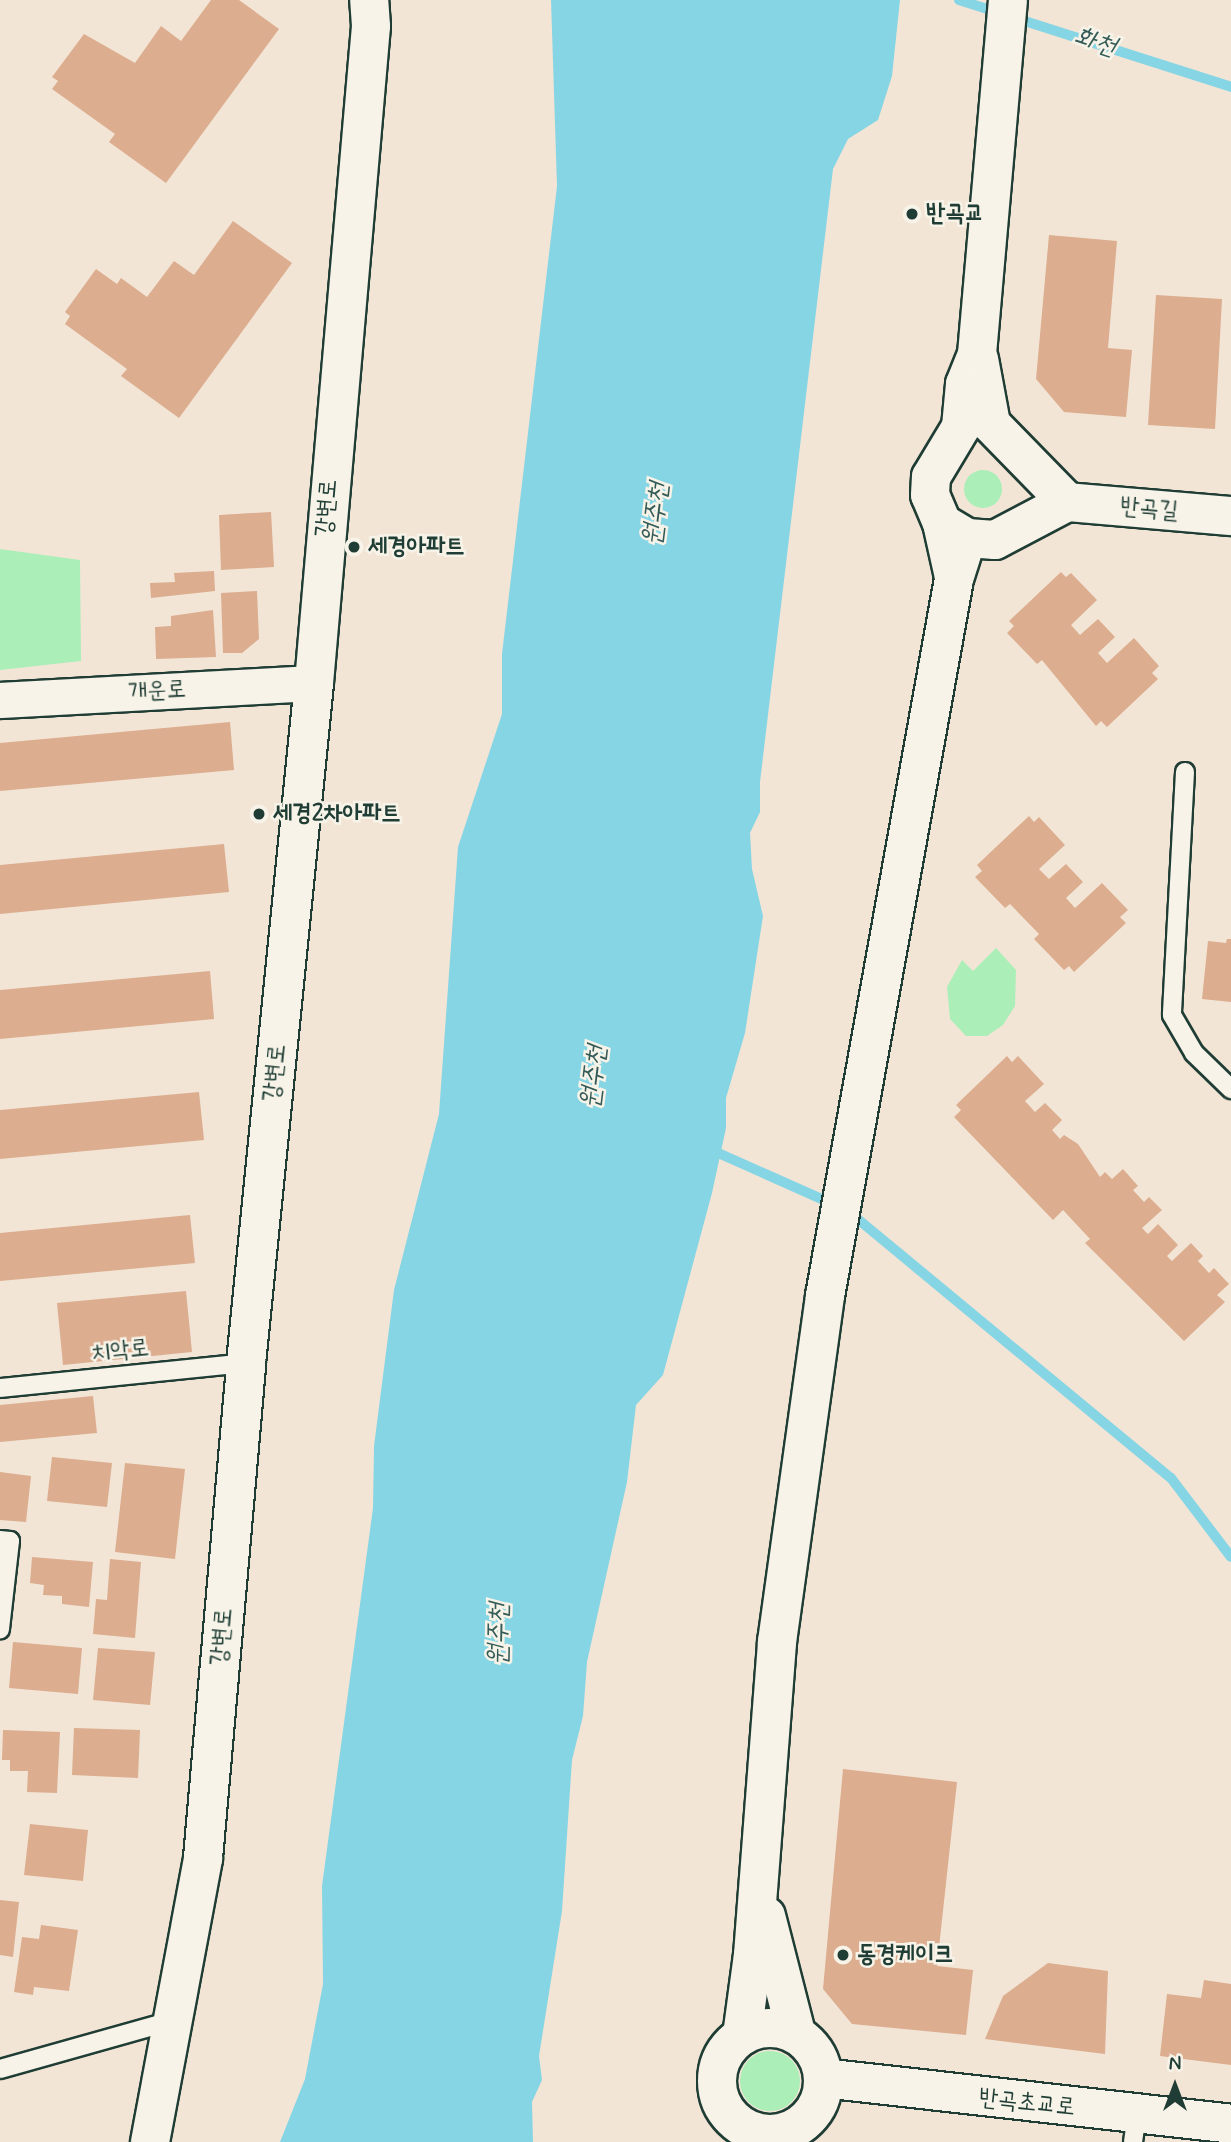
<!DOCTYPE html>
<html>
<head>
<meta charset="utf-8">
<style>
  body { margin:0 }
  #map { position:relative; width:1231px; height:2142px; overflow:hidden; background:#f2e5d6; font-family:Mynerve,"Poor Story",sans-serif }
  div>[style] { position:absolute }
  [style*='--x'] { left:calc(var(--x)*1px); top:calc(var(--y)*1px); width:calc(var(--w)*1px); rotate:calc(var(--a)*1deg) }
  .green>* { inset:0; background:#abeeb8 }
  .round { border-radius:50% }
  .water>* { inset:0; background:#86d5e4 }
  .stream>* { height:10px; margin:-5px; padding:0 5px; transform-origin:5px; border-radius:5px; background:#86d5e4 }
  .building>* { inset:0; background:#dcad8e }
  .roads { filter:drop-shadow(2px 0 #1f3d34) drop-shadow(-2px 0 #1f3d34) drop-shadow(0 2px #1f3d34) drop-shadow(0 -2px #1f3d34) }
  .lane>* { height:18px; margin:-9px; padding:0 9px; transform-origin:9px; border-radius:9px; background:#f7f3e8 }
  .street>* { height:35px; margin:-17.5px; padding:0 17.5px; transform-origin:17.5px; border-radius:17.5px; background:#f7f3e8 }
  .secondary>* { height:38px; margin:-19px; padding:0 19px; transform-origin:19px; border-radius:19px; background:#f7f3e8 }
  .secondary>.ring { margin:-19px; padding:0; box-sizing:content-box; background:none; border:38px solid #f7f3e8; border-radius:50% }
  .dots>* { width:19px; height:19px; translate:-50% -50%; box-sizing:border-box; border:4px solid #f7f3e8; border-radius:50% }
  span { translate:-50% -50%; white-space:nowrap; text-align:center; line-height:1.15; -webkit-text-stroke:5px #f7f3e8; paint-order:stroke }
  .poi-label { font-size:24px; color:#1f3d34; font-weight:700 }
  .left { translate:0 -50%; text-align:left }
  .street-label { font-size:24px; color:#1f3d34 }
  .water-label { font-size:26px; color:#345b57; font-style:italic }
  .north { position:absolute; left:1140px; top:2051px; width:70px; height:70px; -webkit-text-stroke:5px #f7f3e8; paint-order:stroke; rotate:0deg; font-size:19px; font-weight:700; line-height:28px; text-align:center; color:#1f3d34 }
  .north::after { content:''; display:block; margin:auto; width:24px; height:32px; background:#1f3d34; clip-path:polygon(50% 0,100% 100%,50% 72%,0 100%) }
</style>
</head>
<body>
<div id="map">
  <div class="green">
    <i class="round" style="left:964px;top:470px;width:38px;height:38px"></i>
    <i style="clip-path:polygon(0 549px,80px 560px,81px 661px,0 670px)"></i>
    <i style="clip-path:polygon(996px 948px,1016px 970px,1015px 1006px,1003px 1025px,987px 1036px,966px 1036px,950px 1019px,947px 987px,962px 960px,973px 971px)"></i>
    <i class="round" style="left:740px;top:2051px;width:60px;height:60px"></i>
  </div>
  <div class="water">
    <i style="clip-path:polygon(551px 0,900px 0,892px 76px,878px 120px,848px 139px,833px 169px,760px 782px,760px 812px,750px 833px,752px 869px,763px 916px,745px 1033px,726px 1098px,726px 1128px,712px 1193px,663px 1375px,636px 1405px,627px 1482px,587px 1662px,583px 1716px,572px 1760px,562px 1911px,539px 2056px,542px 2080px,532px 2102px,533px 2142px,280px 2142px,305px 2079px,323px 1984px,322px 1886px,373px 1508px,374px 1446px,394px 1290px,439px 1114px,458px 847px,502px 714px,502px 654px,557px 186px)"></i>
  </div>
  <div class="stream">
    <i style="--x:959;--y:0;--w:286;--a:17.7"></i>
    <i style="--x:707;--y:1148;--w:138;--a:24"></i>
    <i style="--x:848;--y:1211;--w:419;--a:39.6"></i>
    <i style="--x:1171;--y:1478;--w:99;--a:52.8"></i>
  </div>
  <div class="building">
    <i style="clip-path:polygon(211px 0,239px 0,279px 29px,166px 183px,109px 142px,115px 134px,52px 89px,58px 81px,52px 77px,84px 34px,135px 63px,161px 26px,181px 41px)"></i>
    <i style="clip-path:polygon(233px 221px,292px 263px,179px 418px,121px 376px,127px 369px,65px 324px,70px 316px,65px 312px,96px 269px,117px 284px,121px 278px,147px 297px,174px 261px,194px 275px)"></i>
    <i style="clip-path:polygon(1049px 235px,1117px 241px,1108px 348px,1132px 350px,1126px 417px,1064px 412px,1036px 379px)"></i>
    <i style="clip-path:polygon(1156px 295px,1222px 299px,1215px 429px,1148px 425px)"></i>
    <i style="clip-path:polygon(271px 512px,274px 567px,221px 570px,219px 515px)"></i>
    <i style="clip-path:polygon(214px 571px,215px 591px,151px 598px,150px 583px,175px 582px,174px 573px)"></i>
    <i style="clip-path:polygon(1061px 572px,1066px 577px,1071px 573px,1097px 600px,1071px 625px,1080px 635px,1098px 619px,1115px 637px,1098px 653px,1107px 663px,1134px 638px,1159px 666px,1152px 673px,1158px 679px,1107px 727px,1101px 721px,1096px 726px,1042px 660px,1037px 664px,1007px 633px,1014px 626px,1009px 621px)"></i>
    <i style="clip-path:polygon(257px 591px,259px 639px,242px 653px,223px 653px,221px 593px)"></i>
    <i style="clip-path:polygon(213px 610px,216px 657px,156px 659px,155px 627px,171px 626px,171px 616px)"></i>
    <i style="clip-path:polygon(230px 722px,234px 770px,0 791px,0 743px)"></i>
    <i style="clip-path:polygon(1029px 816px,1034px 822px,1039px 817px,1065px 845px,1039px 869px,1049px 879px,1066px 864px,1083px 882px,1066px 898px,1075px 908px,1102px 883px,1128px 910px,1120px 917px,1126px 923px,1074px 972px,1069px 966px,1064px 970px,1034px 939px,1039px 934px,1010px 904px,1005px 908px,975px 877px,982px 871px,977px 865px)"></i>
    <i style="clip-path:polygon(224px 844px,229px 892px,0 914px,0 865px)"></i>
    <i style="clip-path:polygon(1227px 939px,1231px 939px,1231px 1002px,1202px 999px,1208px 941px,1226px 943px)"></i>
    <i style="clip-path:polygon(210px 971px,214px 1019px,0 1039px,0 990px)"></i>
    <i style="clip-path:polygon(1007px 1056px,1012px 1062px,1018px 1056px,1044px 1084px,1025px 1101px,1035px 1112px,1045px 1103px,1062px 1120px,1052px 1130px,1060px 1139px,1064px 1135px,1078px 1144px,1100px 1177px,1105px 1172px,1112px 1179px,1123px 1169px,1138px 1186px,1133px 1190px,1144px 1202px,1149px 1197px,1162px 1210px,1142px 1228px,1148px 1234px,1158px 1224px,1178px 1245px,1167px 1256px,1172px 1261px,1191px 1243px,1203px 1256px,1198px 1261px,1209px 1273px,1214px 1268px,1229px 1284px,1217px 1295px,1225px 1302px,1184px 1341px,1085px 1243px,1090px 1239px,1063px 1210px,1053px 1220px,954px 1117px,961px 1110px,956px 1105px)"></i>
    <i style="clip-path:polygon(199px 1092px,204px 1140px,0 1159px,0 1110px)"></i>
    <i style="clip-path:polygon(190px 1215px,195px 1263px,0 1281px,0 1233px)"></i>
    <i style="clip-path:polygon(186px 1291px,192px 1352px,63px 1365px,57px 1303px)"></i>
    <i style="clip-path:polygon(93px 1396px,97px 1433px,0 1442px,0 1405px)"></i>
    <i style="clip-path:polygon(52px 1457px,112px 1463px,107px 1507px,47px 1501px)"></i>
    <i style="clip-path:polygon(125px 1463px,185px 1469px,175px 1559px,115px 1552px)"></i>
    <i style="clip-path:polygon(0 1472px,31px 1476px,26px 1522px,0 1520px)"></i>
    <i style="clip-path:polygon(32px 1557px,93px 1562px,89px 1607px,62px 1604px,62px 1596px,43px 1595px,44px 1585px,30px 1583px)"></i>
    <i style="clip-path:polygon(110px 1559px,141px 1562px,135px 1638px,93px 1634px,96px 1599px,107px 1600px)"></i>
    <i style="clip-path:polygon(13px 1642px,82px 1648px,78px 1694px,9px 1688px)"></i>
    <i style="clip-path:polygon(98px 1648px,155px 1652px,150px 1705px,93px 1700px)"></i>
    <i style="clip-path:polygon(74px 1728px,140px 1730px,138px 1778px,72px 1775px)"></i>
    <i style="clip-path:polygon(3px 1730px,60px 1732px,57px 1793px,27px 1792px,28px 1771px,10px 1771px,10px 1760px,2px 1760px)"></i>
    <i style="clip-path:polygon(843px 1769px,957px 1782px,937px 1966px,973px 1970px,966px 2035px,852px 2024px,823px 1989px)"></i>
    <i style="clip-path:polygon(30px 1824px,88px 1830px,83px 1881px,24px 1875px)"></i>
    <i style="clip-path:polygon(0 1900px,19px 1902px,13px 1957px,0 1955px)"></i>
    <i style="clip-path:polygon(41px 1925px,78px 1930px,69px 1991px,34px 1987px,33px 1995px,14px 1992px,22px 1937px,39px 1939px)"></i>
    <i style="clip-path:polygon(1048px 1963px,1108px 1971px,1105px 2054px,985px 2039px,1003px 1996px)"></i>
    <i style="clip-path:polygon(1204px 1980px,1231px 1984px,1231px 2065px,1160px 2056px,1167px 1994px,1201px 1998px)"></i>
  </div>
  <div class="roads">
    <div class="lane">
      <i style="--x:1185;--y:772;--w:243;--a:93.1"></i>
      <i style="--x:1172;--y:1015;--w:44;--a:59.9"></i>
      <i style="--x:1194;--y:1053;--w:52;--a:44.2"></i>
      <i style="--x:0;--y:1388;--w:247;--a:-5.8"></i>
      <i style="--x:0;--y:1540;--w:10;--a:6"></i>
      <i style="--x:10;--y:1541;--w:89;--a:96.5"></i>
      <i style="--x:0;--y:2069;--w:181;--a:-15.7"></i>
      <i style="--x:1133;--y:2142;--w:27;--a:-82"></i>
    </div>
    <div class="street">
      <i style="--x:0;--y:700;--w:314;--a:-3.1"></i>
    </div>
    <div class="secondary">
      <i style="--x:979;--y:359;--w:66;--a:79.5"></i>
      <i style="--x:991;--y:424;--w:109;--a:45.7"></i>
      <i style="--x:947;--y:526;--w:23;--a:31"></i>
      <i style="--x:967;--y:538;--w:28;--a:4"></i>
      <i style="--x:995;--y:540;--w:81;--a:-27.8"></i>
      <i style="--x:1067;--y:502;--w:165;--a:4.9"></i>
      <i style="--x:954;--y:577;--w:55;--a:-102.5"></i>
      <i style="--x:942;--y:523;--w:30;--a:-113"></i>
      <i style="--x:930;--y:495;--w:18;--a:-87"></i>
      <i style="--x:931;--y:477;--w:58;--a:-59"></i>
      <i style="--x:961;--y:427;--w:43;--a:-84.7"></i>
      <i style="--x:965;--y:384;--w:32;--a:-68"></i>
      <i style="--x:977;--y:354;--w:355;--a:-85"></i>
      <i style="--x:766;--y:1916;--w:121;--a:75.6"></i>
      <i class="ring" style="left:717px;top:2028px;width:68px;height:68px"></i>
      <i style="--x:742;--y:2036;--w:82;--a:-82.3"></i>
      <i style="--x:753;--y:1955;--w:314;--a:-85.6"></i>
      <i style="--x:777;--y:1642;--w:349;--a:-82.1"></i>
      <i style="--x:825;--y:1296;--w:729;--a:-79.8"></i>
      <i style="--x:954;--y:579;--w:43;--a:-72.4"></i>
      <i style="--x:823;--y:2078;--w:411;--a:6.4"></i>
      <i style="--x:150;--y:2142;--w:289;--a:-79.4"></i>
      <i style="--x:203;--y:1858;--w:497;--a:-85"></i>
      <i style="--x:246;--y:1363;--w:683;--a:-84.29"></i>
      <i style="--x:314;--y:683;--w:659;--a:-85.04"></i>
      <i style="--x:371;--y:26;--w:26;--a:-94"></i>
    </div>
  </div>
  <div class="dots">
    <i style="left:912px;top:214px;background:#1f3d34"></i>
    <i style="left:354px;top:547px;background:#1f3d34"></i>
    <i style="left:259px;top:814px;background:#1f3d34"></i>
    <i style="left:843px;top:1955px;background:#1f3d34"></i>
  </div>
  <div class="poi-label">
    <span class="left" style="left:926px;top:214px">반곡교</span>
    <span class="left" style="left:368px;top:547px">세경아파트</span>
    <span class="left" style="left:273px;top:814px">세경2차아파트</span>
    <span class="left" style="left:857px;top:1955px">동경케이크</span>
  </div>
  <div class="street-label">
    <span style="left:327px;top:508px;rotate:-85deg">강변로</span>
    <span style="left:1149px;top:509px;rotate:5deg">반곡길</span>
    <span style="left:157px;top:691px;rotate:-3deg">개운로</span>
    <span style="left:275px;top:1073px;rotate:-84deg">강변로</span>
    <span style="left:120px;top:1351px;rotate:-6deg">치악로</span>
    <span style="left:222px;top:1637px;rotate:-85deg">강변로</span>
    <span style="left:1027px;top:2103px;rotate:6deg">반곡초교로</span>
  </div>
  <div class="water-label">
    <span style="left:1095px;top:43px;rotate:18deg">화천</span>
    <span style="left:657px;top:514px;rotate:-83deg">원주천</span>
    <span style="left:595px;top:1077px;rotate:-83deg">원주천</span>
    <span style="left:500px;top:1634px;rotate:-89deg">원주천</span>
  </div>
  <div class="north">N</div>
</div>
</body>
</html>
